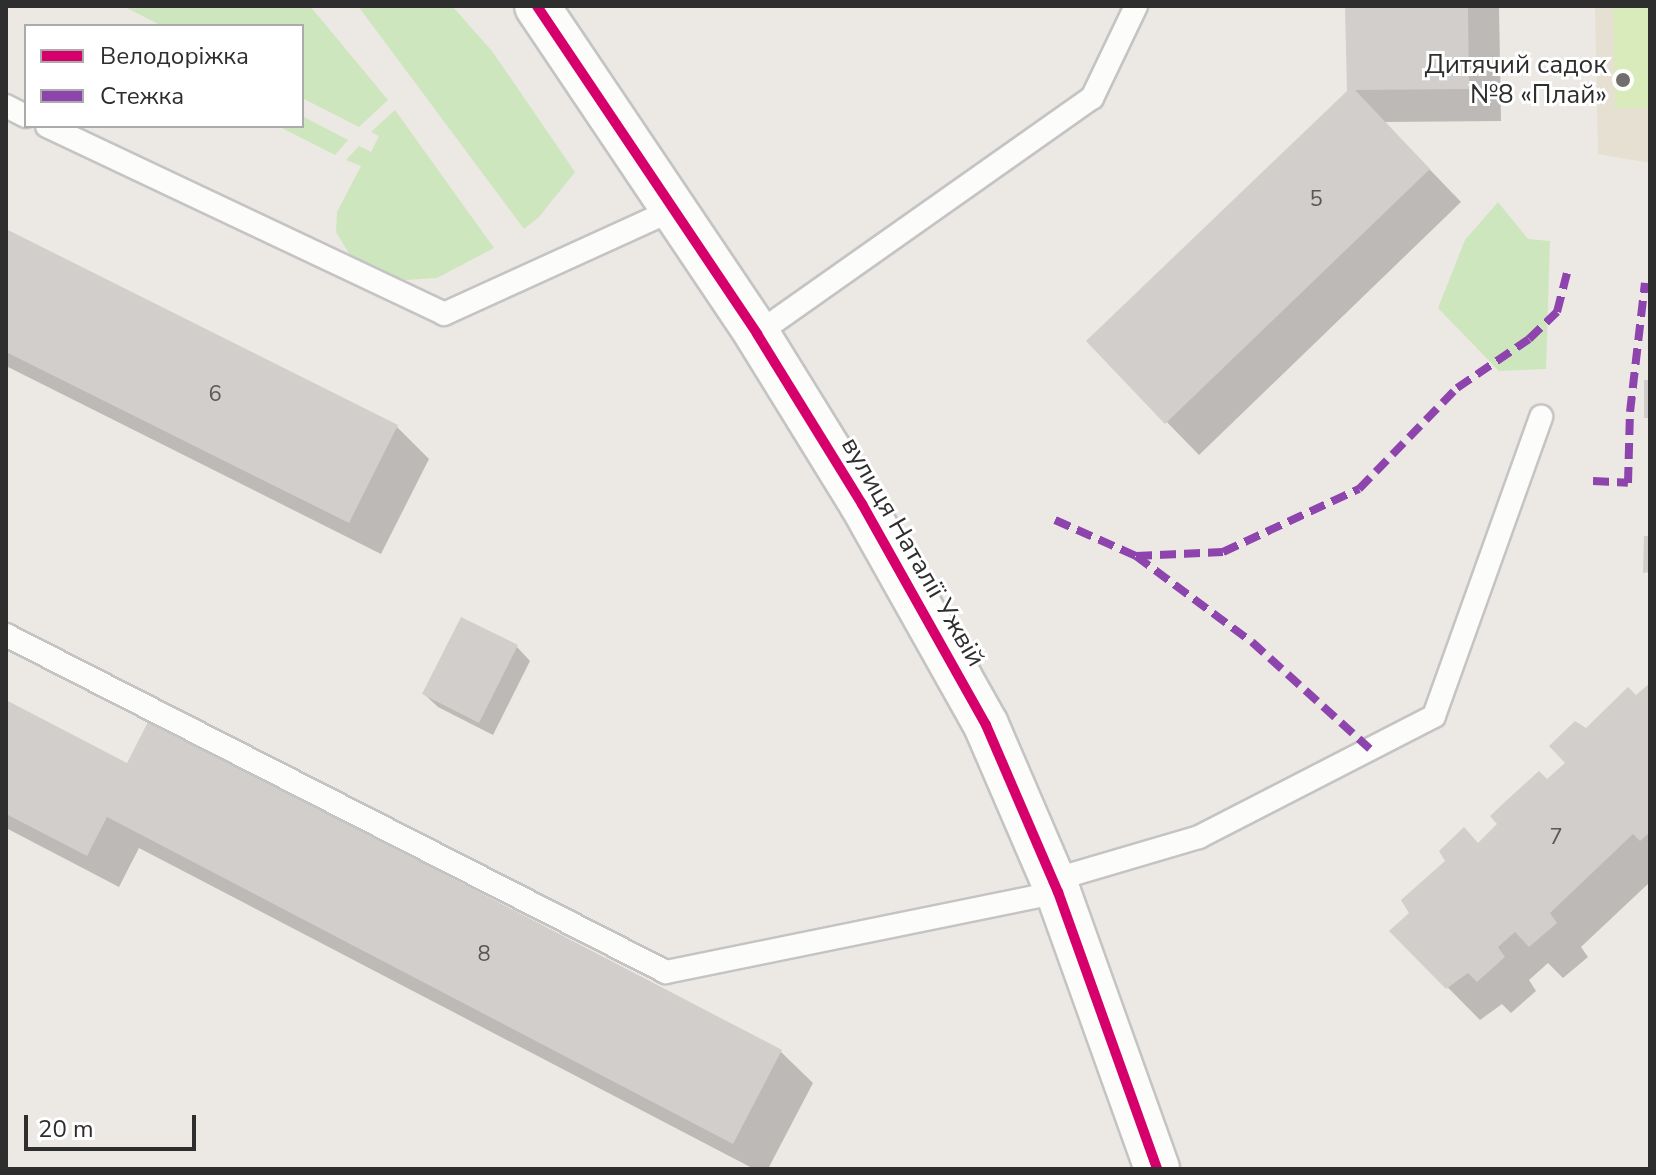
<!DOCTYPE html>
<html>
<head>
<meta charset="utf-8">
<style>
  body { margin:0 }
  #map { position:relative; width:1656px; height:1175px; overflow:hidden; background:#ece8e4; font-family:"Nunito Sans",sans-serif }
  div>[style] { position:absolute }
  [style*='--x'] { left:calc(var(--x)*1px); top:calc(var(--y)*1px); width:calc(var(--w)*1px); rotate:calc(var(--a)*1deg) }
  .education>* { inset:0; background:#e6e0d3 }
  .green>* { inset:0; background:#cee6be }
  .pitch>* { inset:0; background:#d9eabb }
  .shadow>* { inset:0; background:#0003 }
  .building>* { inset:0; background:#d1cecb }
  .roads { filter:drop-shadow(2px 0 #c5c4c5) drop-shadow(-2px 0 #c5c4c5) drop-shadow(0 2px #c5c4c5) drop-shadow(0 -2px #c5c4c5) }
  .service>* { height:22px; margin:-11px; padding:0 11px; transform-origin:11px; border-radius:11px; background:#fcfcfb }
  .tertiary>* { height:44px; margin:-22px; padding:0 22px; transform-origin:22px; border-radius:22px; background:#fcfcfb }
  .quiet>* { height:8px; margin-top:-4px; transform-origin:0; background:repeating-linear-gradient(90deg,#8e44ad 0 16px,transparent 0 24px) }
  .cycleway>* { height:10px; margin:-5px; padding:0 5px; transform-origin:5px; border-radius:5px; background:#d6006c }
  .dots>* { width:22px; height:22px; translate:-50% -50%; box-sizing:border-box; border:4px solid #fff; border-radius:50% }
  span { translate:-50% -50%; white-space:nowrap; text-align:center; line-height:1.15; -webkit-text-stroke:6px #fff; paint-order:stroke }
  .number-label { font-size:22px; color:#585857 }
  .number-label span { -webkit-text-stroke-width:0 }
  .poi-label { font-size:26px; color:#2e2e2e }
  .right { translate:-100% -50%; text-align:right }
  .street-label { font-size:26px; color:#2e2e2e }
  .frame { position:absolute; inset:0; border:8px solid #2e2e2e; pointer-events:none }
  .legend { position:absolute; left:24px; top:24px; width:280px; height:104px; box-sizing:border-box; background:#fff; border:2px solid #ababab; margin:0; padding:10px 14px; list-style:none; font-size:24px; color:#2e2e2e }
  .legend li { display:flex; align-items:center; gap:16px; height:40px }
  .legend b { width:40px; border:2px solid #ababab }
  .scale { position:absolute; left:24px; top:1115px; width:172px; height:36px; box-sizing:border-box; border:4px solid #2e2e2e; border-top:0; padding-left:10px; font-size:24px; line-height:28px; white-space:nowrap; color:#2e2e2e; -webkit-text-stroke:6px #fff; paint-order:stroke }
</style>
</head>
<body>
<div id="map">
  <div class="education">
    <i style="clip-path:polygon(1595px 6px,1650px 6px,1650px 163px,1598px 154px)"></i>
  </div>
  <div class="green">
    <i style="clip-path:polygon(123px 6px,310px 6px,388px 100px,359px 127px,302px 98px,302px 26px,162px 26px)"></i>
    <i style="clip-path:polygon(358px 6px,452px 6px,492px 51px,575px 172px,539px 217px,524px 229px)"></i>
    <i style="clip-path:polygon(395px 110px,494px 248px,437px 278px,406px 280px,379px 273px,353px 260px,336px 232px,337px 212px,361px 166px,346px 160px,359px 146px,371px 152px,379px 136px,371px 132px)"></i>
    <i style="clip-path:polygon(302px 116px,348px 140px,335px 155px,278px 126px,302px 126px)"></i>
    <i style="clip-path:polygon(1498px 202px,1528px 239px,1550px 241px,1546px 369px,1499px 371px,1438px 308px,1465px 240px)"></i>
  </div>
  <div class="pitch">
    <i style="clip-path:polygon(1613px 6px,1650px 6px,1650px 108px,1615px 108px)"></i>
  </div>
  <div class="shadow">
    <i style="clip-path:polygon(1347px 6px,1499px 6px,1501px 121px,1384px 122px,1461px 202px,1199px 455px,1088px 341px,1349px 92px)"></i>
    <i style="clip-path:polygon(6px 230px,397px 427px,429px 459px,381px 554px,6px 366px)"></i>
    <i style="clip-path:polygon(517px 647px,530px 661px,493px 735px,438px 707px,424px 694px)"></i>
    <i style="clip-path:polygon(1650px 686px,1650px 882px,1581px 947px,1588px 957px,1563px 978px,1548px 963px,1529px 980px,1536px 991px,1511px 1013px,1502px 1004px,1480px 1020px,1392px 931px,1568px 763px,1587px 731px)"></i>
    <i style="clip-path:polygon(6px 702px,128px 765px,781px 1052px,813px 1083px,768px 1169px,754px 1169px,139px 848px,119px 887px,6px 828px)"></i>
  </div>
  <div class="building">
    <i style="clip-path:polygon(1345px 6px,1468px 6px,1469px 89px,1355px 90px,1430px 169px,1165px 424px,1086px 341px,1347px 91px)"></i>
    <i style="clip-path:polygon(6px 229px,398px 425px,349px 523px,6px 352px)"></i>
    <i style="clip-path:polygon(1644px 380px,1650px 380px,1650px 418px,1644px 418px)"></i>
    <i style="clip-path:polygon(1644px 536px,1650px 536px,1650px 572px,1643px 573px)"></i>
    <i style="clip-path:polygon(461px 617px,518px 645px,479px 723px,422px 694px)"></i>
    <i style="clip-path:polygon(1650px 683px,1650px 832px,1640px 841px,1633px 834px,1550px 913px,1557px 923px,1529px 947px,1515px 932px,1498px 947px,1505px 957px,1477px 982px,1468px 973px,1446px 989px,1389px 931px,1409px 913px,1401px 900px,1445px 861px,1439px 851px,1464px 827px,1478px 843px,1497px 824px,1490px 816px,1507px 800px,1539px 771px,1547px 779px,1565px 763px,1549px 746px,1575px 721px,1586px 728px,1628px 687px,1636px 695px)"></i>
    <i style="clip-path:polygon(6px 700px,127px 763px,149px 720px,782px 1050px,733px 1144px,107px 817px,87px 856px,6px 814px)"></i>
  </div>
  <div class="roads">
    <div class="service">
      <i style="--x:6;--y:106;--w:22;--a:27"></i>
      <i style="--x:47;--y:126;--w:439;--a:25.3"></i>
      <i style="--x:444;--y:314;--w:253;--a:-24.5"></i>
      <i style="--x:757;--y:334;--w:410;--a:-35.2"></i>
      <i style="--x:1092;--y:98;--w:102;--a:-64.4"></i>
      <i style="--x:6;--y:635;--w:741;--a:27.05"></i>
      <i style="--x:666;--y:972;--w:400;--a:-11.5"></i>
      <i style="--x:1053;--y:880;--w:152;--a:-16.4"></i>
      <i style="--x:1199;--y:837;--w:264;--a:-27.2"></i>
      <i style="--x:1434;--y:716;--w:318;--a:-70.3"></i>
    </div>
    <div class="tertiary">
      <i style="--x:537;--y:6;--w:395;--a:56.1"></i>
      <i style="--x:757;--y:334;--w:200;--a:58.3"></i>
      <i style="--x:862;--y:504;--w:253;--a:60.7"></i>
      <i style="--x:986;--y:725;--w:182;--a:66.7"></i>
      <i style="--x:1058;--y:892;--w:294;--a:70.3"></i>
    </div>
  </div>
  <div class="quiet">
    <i style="--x:1593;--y:481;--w:35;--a:3"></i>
    <i style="--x:1628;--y:483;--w:71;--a:-88.4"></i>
    <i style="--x:1630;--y:412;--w:130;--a:-83.4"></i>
    <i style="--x:1055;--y:520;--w:89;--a:24"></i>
    <i style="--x:1136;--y:556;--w:87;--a:-2.6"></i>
    <i style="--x:1223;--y:552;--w:150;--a:-24.9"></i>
    <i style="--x:1359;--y:489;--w:141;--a:-45.9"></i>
    <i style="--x:1457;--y:388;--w:87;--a:-34.2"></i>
    <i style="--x:1529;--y:339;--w:39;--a:-44"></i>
    <i style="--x:1557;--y:312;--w:40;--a:-75.6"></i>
    <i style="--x:1136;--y:556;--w:144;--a:36.6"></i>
    <i style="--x:1252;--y:642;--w:159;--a:42.2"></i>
  </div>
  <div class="cycleway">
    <i style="--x:537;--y:6;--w:395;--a:56.1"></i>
    <i style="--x:757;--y:334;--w:200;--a:58.3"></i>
    <i style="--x:862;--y:504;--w:253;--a:60.7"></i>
    <i style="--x:986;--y:725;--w:182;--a:66.7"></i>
    <i style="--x:1058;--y:892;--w:294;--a:70.3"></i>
  </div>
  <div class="dots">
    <i style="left:1623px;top:80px;background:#706f6e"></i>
  </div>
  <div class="number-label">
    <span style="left:1316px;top:200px">5</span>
    <span style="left:215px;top:395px">6</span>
    <span style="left:1556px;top:838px">7</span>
    <span style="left:484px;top:955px">8</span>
  </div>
  <div class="poi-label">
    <span class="right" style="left:1607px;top:80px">Дитячий садок<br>№8 «Плай»</span>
  </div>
  <div class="street-label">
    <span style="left:913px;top:552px;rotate:60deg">вулиця Наталії Ужвій</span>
  </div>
  <div class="frame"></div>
  <ul class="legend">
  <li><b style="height:10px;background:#d6006c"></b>Велодоріжка</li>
  <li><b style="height:10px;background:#8e44ad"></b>Стежка</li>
  </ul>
  <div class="scale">20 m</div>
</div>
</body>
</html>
